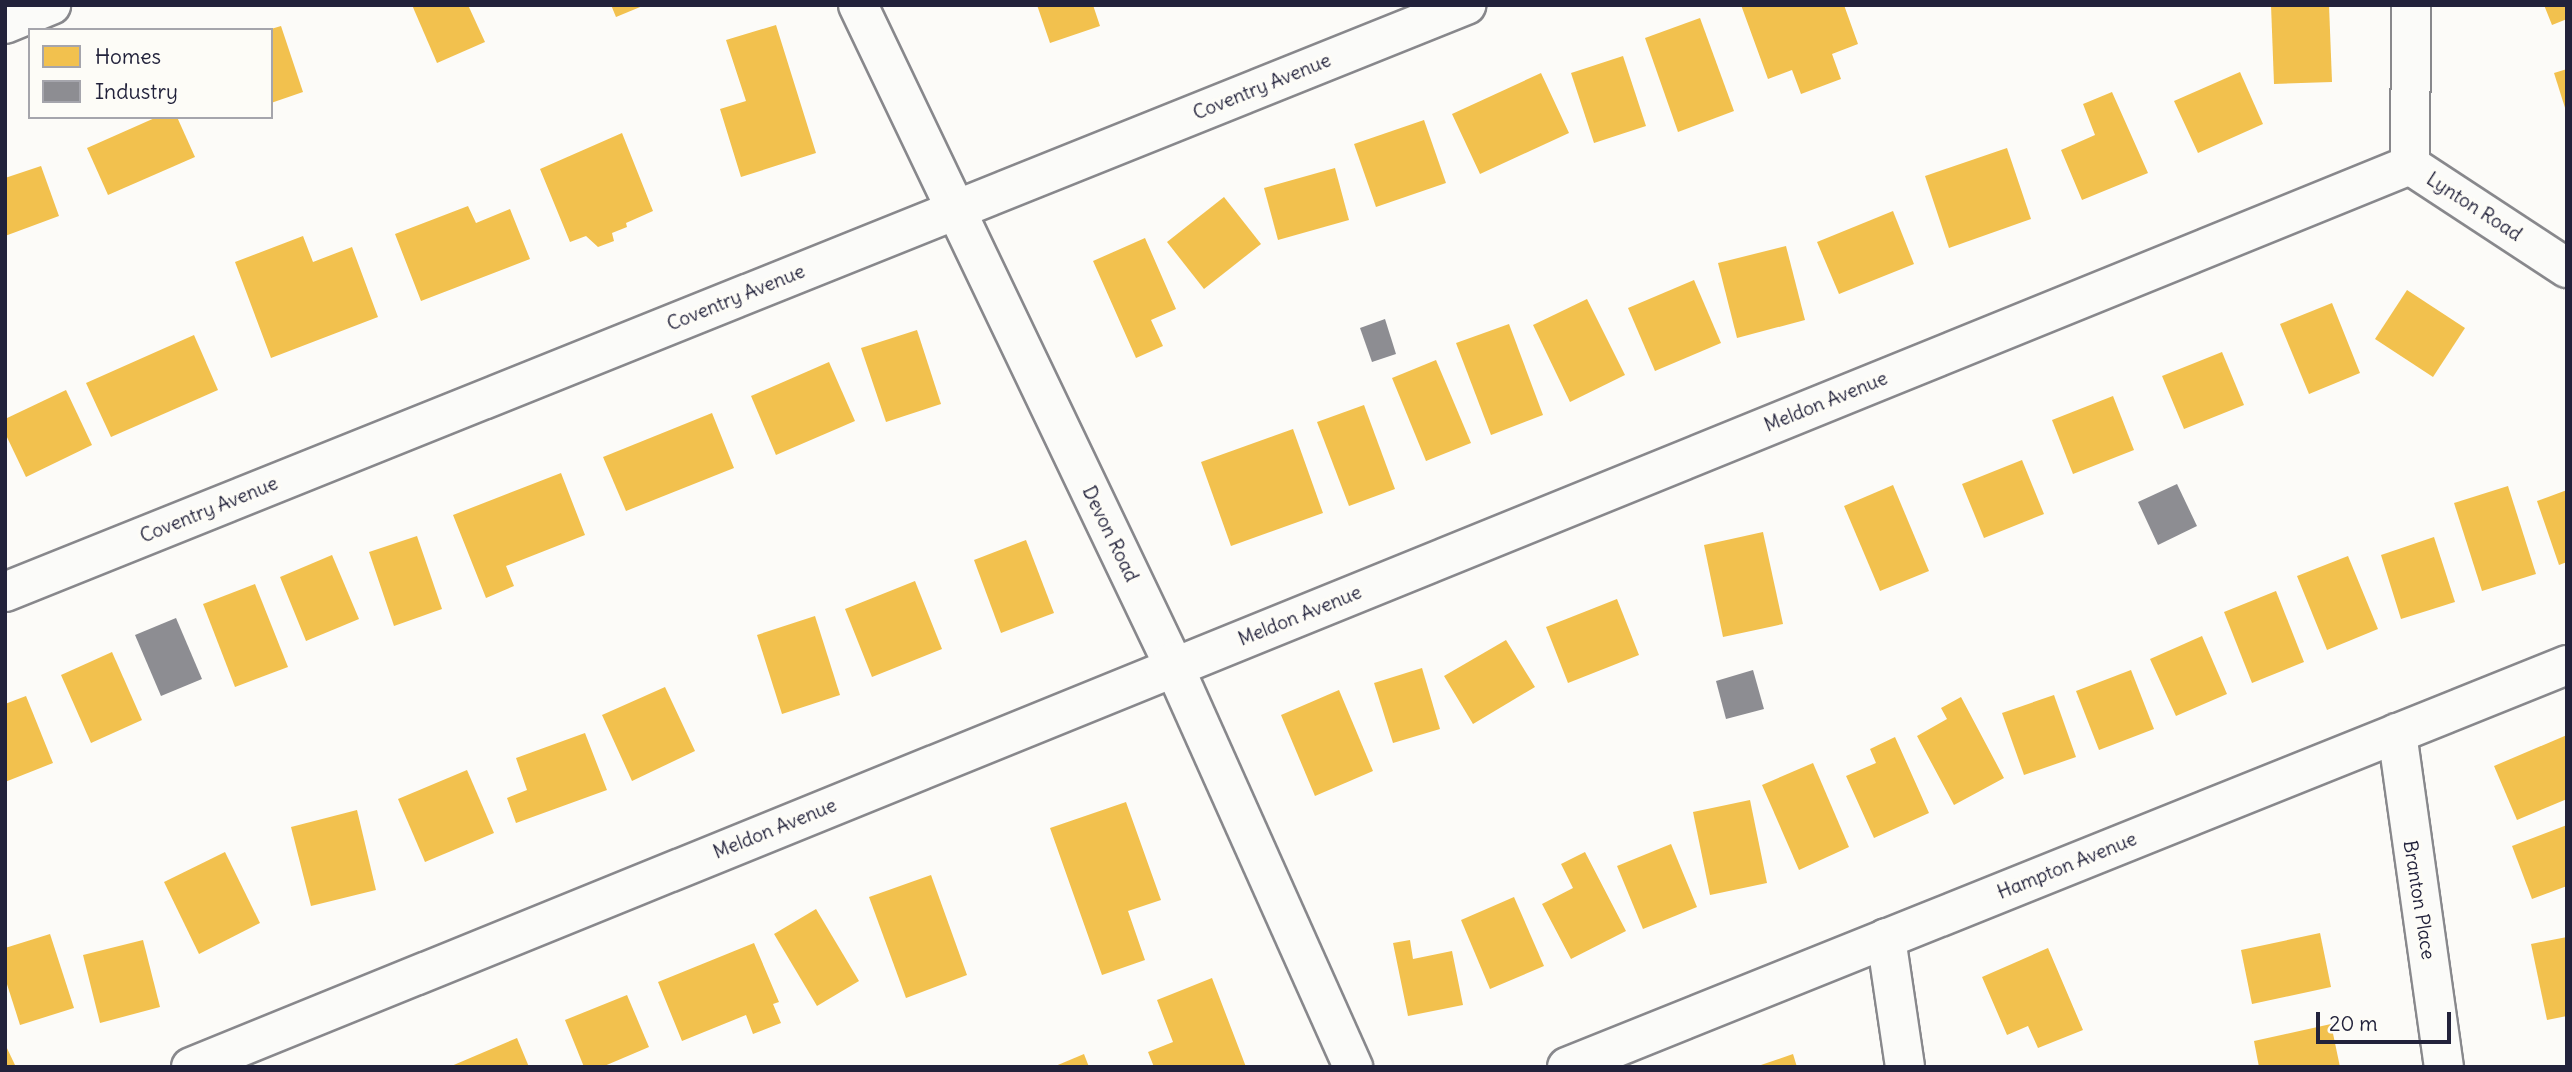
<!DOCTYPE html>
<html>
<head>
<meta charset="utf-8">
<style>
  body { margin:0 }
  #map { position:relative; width:2572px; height:1072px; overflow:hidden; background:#fcfbf8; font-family:Delius,sans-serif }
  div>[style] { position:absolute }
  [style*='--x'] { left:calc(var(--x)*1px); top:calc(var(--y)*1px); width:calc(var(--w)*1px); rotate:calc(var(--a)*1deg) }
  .homes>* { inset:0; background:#f2c14e }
  .industry>* { inset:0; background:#8d8d92 }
  .roads { filter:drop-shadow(2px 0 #88888c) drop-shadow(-2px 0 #88888c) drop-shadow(0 2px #88888c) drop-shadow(0 -2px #88888c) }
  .street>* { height:38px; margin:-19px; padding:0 19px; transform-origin:19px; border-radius:19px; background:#fbfbf9 }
  .secondary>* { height:38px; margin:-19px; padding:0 19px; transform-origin:19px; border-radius:19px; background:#fbfbf9 }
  span { translate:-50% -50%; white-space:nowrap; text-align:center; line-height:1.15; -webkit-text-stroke:7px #fdfcf7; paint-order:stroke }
  .street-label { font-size:19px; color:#22223b }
  .frame { position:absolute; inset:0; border:7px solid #22223b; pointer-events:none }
  .legend { position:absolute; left:28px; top:28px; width:245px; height:91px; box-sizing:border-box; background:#fdfcf7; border:2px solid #a5a5ac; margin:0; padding:9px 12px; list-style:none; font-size:21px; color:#22223b }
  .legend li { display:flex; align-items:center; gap:14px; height:35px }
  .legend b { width:35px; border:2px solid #a5a5ac }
  .scale { position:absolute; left:2316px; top:1012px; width:135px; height:32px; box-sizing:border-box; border:4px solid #22223b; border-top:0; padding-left:9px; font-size:21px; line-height:24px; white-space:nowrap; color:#22223b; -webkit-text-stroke:5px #fdfcf7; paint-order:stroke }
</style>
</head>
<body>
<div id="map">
  <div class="homes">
    <i style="clip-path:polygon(412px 5px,468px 5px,485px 42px,437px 63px)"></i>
    <i style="clip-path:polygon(611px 5px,645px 5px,616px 17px)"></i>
    <i style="clip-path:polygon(1037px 5px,1093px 5px,1100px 26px,1050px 43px)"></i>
    <i style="clip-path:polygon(1741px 5px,1844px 5px,1858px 44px,1832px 54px,1841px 79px,1801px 94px,1792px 70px,1768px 79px)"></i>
    <i style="clip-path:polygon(2271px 5px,2329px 5px,2332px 82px,2274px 84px)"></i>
    <i style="clip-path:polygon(2544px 5px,2567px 5px,2567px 19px,2552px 25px)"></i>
    <i style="clip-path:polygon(1700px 18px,1734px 111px,1678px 132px,1645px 38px)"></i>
    <i style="clip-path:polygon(776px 25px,816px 153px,741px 177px,720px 109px,746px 101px,726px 40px)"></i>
    <i style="clip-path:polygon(281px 26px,303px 92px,271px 103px,271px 29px)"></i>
    <i style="clip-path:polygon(1623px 56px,1646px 126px,1594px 143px,1571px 73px)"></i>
    <i style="clip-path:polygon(2567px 69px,2567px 111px,2566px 111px,2554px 73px)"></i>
    <i style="clip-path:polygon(2240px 72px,2263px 124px,2198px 153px,2174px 101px)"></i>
    <i style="clip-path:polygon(1541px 73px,1569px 133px,1480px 174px,1452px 114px)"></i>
    <i style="clip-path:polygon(2112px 92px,2148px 173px,2082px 200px,2061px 150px,2095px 135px,2083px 104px)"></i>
    <i style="clip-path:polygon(157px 117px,177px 117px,195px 157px,108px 195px,87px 148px)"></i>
    <i style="clip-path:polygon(1424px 120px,1446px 183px,1376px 207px,1354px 144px)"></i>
    <i style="clip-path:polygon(622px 133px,653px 211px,626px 223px,627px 227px,612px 233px,614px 241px,598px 247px,586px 236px,570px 242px,540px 169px)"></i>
    <i style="clip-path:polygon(2007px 148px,2031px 219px,1949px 248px,1925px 176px)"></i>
    <i style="clip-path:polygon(41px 166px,59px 216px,5px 236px,5px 178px)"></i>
    <i style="clip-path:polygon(1335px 168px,1349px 220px,1278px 240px,1264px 188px)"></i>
    <i style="clip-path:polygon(1224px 197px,1261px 244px,1204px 289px,1167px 242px)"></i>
    <i style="clip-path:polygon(468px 206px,476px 223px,510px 209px,530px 259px,421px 301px,395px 234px)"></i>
    <i style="clip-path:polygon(1893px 211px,1914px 264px,1839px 294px,1817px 242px)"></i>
    <i style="clip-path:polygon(303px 236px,313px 262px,352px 247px,378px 317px,271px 358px,235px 262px)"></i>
    <i style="clip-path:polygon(1145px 238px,1176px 309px,1151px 320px,1163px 346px,1136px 358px,1093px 261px)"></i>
    <i style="clip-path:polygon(1786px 246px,1805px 320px,1737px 338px,1718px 263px)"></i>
    <i style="clip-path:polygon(1694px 280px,1721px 343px,1655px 371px,1628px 308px)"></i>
    <i style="clip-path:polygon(2407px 290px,2465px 328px,2433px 377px,2375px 339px)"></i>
    <i style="clip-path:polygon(1587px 299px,1625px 375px,1570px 402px,1533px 325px)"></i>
    <i style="clip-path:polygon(2332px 303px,2360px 373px,2309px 394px,2280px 324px)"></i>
    <i style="clip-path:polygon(1509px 324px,1543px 415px,1491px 435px,1456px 343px)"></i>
    <i style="clip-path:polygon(917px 330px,941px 404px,886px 422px,861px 348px)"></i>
    <i style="clip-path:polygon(194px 335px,218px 390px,111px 437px,86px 383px)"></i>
    <i style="clip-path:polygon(2222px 352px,2244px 405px,2184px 429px,2162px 376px)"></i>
    <i style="clip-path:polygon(1436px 360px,1471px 443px,1426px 461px,1392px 378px)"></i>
    <i style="clip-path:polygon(829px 362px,855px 421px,776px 455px,751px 396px)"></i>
    <i style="clip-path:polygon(66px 390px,92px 445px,26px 477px,5px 433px,5px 419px)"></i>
    <i style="clip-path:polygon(2113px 396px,2134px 450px,2073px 474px,2052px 420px)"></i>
    <i style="clip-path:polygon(1364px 405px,1395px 489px,1349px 506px,1317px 422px)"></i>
    <i style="clip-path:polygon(712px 413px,734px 468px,626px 511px,603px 457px)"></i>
    <i style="clip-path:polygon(1293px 429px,1323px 513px,1231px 546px,1201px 462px)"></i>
    <i style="clip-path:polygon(2022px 460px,2044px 514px,1984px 538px,1962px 484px)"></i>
    <i style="clip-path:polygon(561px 473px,585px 535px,506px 566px,514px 586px,486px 598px,453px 515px)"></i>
    <i style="clip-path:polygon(1893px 485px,1929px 571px,1880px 591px,1844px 506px)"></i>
    <i style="clip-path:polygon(2508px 486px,2536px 574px,2482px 591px,2454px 503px)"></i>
    <i style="clip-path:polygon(2567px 490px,2567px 562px,2559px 565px,2537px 501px)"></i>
    <i style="clip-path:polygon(1763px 532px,1783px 624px,1723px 637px,1704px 545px)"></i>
    <i style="clip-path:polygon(417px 536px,442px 609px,394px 626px,369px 552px)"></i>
    <i style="clip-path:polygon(2434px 537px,2455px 602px,2401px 619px,2381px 555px)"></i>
    <i style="clip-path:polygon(1026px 540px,1054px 613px,1001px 633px,974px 560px)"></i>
    <i style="clip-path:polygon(332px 555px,359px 619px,306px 641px,280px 577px)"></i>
    <i style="clip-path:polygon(2348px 556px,2378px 629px,2327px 650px,2297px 576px)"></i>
    <i style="clip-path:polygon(915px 581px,942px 649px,872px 677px,845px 609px)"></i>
    <i style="clip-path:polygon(255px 584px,288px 667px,235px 687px,203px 604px)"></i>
    <i style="clip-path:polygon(2276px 591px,2304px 662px,2252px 683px,2224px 612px)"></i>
    <i style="clip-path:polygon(1617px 599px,1639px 655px,1568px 683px,1546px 627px)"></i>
    <i style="clip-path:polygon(815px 616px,840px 695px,782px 714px,757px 635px)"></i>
    <i style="clip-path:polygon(2202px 636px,2227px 694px,2176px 716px,2150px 659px)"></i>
    <i style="clip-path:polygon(1506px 640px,1535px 687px,1473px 724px,1444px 676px)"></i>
    <i style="clip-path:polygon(112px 652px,142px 720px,91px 743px,61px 675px)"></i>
    <i style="clip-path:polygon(1422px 668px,1440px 729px,1393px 743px,1374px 683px)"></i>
    <i style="clip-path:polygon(2131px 670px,2154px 729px,2099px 750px,2076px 691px)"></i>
    <i style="clip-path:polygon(665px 687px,695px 751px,632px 781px,602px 715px)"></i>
    <i style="clip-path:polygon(1339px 690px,1373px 771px,1315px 796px,1281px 715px)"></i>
    <i style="clip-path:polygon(2054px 695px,2076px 757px,2024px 775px,2002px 713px)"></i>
    <i style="clip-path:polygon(26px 696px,53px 763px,5px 782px,5px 704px)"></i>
    <i style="clip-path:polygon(1961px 697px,2004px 778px,1954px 805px,1917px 736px,1947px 719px,1941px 708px)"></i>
    <i style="clip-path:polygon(585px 733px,607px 790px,516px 823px,507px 798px,527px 790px,516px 758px)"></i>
    <i style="clip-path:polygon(2567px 735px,2567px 799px,2517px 820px,2494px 766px)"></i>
    <i style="clip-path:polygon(1895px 737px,1929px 813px,1874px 838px,1846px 776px,1876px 763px,1870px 749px)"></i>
    <i style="clip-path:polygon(1813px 763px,1849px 847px,1799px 870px,1762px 785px)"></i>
    <i style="clip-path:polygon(467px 770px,494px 833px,425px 862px,398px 799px)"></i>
    <i style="clip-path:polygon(1750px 800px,1767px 883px,1710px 895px,1693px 812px)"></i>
    <i style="clip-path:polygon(1126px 802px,1161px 900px,1128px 911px,1145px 960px,1102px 975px,1050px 828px)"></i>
    <i style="clip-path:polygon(357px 810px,376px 890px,311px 906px,291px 827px)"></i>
    <i style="clip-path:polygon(2567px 825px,2567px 886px,2532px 899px,2512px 846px)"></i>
    <i style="clip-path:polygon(1671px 844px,1697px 907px,1643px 929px,1617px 866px)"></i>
    <i style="clip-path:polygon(225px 852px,260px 923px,199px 954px,164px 882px)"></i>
    <i style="clip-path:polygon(1585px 852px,1626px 931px,1571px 959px,1542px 904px,1573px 888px,1561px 864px)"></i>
    <i style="clip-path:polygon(931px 875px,967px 975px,906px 998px,869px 897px)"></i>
    <i style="clip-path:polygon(1514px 897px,1544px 966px,1490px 989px,1461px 920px)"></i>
    <i style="clip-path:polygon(816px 909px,859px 981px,817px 1006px,774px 934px)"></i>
    <i style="clip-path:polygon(2320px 933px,2331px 987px,2252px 1004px,2241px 950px)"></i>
    <i style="clip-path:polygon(50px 934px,74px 1008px,20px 1025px,5px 978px,5px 948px)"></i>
    <i style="clip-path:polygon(2567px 937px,2567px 1016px,2547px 1020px,2531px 944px)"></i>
    <i style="clip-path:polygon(143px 940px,160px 1007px,100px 1023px,83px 955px)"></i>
    <i style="clip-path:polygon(1410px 940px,1413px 959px,1452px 951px,1463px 1005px,1408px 1016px,1393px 943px)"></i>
    <i style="clip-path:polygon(754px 943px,779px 1002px,773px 1004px,781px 1023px,753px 1034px,746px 1015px,682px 1041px,658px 982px)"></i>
    <i style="clip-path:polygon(2048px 948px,2083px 1030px,2038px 1048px,2028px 1026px,2007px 1035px,1982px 977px)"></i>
    <i style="clip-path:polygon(1212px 978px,1246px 1067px,1154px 1067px,1148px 1052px,1173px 1042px,1157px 1000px)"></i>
    <i style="clip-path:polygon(627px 995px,649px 1047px,602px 1067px,584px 1067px,565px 1020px)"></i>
    <i style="clip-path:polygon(2331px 1024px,2340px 1067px,2259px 1067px,2254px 1041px)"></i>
    <i style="clip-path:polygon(517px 1038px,529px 1067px,449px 1067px)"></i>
    <i style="clip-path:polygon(5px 1044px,15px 1065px,12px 1067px,5px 1067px)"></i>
    <i style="clip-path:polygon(1084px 1054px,1089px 1067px,1053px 1067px)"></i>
    <i style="clip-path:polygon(1793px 1054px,1797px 1067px,1758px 1067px,1758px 1066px)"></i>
  </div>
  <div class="industry">
    <i style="clip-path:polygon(1385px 319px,1396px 354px,1372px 362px,1360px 328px)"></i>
    <i style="clip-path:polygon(2177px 484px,2197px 526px,2158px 545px,2138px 502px)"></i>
    <i style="clip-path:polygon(176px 618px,202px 679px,161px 696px,135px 635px)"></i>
    <i style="clip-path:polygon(1753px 670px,1764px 709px,1726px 719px,1716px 681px)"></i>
  </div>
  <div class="roads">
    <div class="street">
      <i style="--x:858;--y:5;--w:728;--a:64.46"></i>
      <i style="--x:1172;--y:662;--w:444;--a:65.9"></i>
      <i style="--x:2410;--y:165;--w:188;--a:33.3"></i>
      <i style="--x:2410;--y:165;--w:160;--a:-89.6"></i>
      <i style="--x:5;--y:592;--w:1575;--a:-21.89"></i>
      <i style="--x:2397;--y:733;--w:337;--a:82"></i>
      <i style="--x:1886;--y:938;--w:130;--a:81.6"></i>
      <i style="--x:191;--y:1067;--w:2395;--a:-22.12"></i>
      <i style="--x:1567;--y:1067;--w:1078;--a:-21.9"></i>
    </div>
    <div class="secondary">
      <i style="--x:5;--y:24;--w:50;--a:-22.4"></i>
    </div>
  </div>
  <div class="street-label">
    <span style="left:1262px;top:87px;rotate:-22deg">Coventry Avenue</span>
    <span style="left:2474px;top:207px;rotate:33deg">Lynton Road</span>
    <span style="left:736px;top:298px;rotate:-22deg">Coventry Avenue</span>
    <span style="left:1826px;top:402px;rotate:-22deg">Meldon Avenue</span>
    <span style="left:209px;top:510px;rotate:-22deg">Coventry Avenue</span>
    <span style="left:1110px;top:534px;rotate:64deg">Devon Road</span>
    <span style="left:1300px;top:616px;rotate:-22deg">Meldon Avenue</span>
    <span style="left:775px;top:829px;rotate:-22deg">Meldon Avenue</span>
    <span style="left:2067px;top:866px;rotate:-22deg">Hampton Avenue</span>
    <span style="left:2419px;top:900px;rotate:81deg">Branton Place</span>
  </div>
  <div class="frame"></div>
  <ul class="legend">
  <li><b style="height:19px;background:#f2c14e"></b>Homes</li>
  <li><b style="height:19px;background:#8d8d92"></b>Industry</li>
  </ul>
  <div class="scale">20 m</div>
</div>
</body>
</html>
